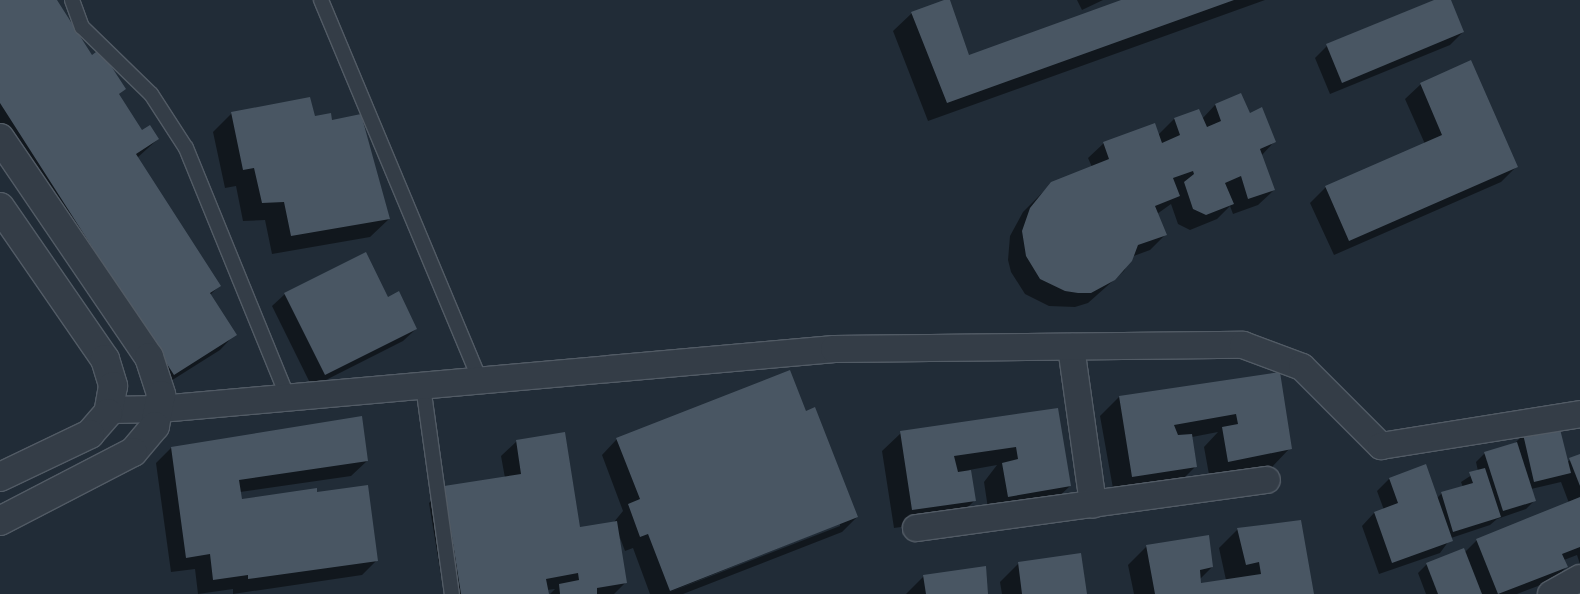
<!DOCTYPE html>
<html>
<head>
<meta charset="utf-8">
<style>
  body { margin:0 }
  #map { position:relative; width:1580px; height:594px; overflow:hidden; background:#212c37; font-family:Roboto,sans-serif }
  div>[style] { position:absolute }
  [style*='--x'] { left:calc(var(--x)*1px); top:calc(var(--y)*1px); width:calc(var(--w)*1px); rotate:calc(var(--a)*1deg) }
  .shadow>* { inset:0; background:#0007 }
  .building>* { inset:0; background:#495663 }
  .roads { filter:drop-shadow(1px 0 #525b65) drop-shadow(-1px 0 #525b65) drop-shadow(0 1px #525b65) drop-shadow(0 -1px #525b65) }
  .service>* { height:14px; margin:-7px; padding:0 7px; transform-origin:7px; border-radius:7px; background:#343d47 }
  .minor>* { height:26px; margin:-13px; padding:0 13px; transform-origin:13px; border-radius:13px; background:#343d47 }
  .tertiary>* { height:28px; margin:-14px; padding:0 14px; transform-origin:14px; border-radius:14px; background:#343d47 }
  span { translate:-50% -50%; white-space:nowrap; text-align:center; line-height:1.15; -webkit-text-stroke:4px #1a222c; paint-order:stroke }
</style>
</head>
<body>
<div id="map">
  <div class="shadow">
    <i style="clip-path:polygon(0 0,54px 0,92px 57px,124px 89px,118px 95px,142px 131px,158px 139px,137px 158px,219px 286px,210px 295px,235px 334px,220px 350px,158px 389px,0 142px)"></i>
    <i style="clip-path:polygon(949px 0,968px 57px,1125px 0,1265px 0,928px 121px,893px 31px,912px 13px)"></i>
    <i style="clip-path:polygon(1077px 0,1103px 0,1082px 10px)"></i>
    <i style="clip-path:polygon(1437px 0,1449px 0,1463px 32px,1450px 45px,1330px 94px,1315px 58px,1327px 46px)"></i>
    <i style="clip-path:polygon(1421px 84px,1516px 167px,1501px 182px,1334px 255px,1310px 203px,1326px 187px,1425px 144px,1405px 99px)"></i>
    <i style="clip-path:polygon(1241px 95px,1250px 114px,1274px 142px,1261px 156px,1274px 190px,1258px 205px,1233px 214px,1230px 206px,1217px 219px,1190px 230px,1178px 224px,1171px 204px,1157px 214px,1165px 235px,1150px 250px,1131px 257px,1124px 271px,1088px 303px,1075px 307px,1049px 306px,1025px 294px,1011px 272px,1008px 260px,1010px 236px,1023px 212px,1052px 183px,1092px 167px,1088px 158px,1104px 143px,1158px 135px,1174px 119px,1202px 119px,1215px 105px)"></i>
    <i style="clip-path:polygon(232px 113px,314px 118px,331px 122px,389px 219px,370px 237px,272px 254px,265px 220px,243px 221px,236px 186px,225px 188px,213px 132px)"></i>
    <i style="clip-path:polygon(285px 294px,387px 298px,416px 329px,403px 341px,312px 387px,272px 306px)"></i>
    <i style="clip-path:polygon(1279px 374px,1290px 448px,1272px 467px,1210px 480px,1204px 447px,1218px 432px,1192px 437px,1196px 466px,1177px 485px,1114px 494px,1100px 416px,1119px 397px)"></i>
    <i style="clip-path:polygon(1057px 409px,1070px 486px,1051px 504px,989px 515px,984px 482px,997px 465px,969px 470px,975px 500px,956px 519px,894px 528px,882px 451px,901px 433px)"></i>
    <i style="clip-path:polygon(805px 413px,857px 517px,842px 532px,683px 594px,665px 594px,840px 526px,840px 523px,665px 594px,650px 594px,633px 548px,625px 551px,619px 535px,625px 583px,614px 594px,550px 594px,555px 589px,547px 590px,547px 594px,444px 594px,429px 503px,444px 488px,505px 478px,501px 456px,517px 441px,579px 529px,614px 522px,623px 511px,602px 455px,617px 439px)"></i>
    <i style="clip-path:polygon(1523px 435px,1567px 462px,1580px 455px,1580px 564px,1577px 555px,1564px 560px,1566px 567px,1554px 580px,1517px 594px,1426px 594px,1418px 573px,1427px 564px,1464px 553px,1477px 540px,1569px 503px,1561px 482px,1531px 489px,1535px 500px,1526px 509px,1497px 519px,1490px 525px,1451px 538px,1440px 553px,1379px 574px,1362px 526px,1374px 513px,1384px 510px,1377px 491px,1389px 479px,1437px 498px,1442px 493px,1463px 487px,1461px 482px,1478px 471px,1476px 462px,1484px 454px,1515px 443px)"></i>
    <i style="clip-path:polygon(171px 448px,367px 461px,351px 476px,240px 492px,241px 501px,316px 494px,377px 560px,362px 575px,233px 594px,233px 589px,198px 594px,195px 569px,171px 572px,156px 463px)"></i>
    <i style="clip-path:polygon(1238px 529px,1313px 594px,1134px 594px,1128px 565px,1147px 546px,1212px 567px,1200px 579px,1200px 584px,1226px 580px,1219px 548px)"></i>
    <i style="clip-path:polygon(1019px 563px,1085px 594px,1002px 594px,1000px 582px)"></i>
    <i style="clip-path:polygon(924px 576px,987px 594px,906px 594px)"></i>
  </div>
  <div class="building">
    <i style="clip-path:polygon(0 0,57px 0,92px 55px,100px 49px,126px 89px,119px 94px,142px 130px,150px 125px,159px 139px,136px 154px,221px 286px,210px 293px,237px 335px,174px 375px,0 103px)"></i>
    <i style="clip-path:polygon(944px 0,950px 0,969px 55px,1121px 0,1234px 0,947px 103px,911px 12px)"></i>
    <i style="clip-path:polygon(1434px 0,1451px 0,1464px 32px,1342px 83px,1326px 44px)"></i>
    <i style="clip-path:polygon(1471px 60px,1518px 167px,1349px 241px,1325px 186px,1442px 135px,1420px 83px)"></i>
    <i style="clip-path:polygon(1241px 93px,1250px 113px,1262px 107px,1276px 142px,1260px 149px,1275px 190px,1248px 199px,1241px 176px,1225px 183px,1234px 204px,1206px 215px,1193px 209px,1184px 182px,1194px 174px,1193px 171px,1173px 178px,1180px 196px,1155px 206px,1167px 235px,1138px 245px,1132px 261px,1115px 280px,1091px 293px,1078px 293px,1065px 291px,1040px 279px,1026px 256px,1022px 231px,1030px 208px,1051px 182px,1109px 159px,1103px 142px,1155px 123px,1162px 143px,1180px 135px,1174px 118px,1199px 109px,1207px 127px,1221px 121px,1215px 104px)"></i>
    <i style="clip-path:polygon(310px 97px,315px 116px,331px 113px,332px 120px,361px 114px,390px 219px,291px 236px,284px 202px,262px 203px,254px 168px,243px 170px,231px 112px)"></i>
    <i style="clip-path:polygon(366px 252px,388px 297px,399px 291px,417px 329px,325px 375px,284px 293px)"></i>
    <i style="clip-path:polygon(790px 370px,806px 411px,815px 407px,858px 517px,670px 591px,648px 534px,640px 537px,628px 504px,640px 499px,616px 438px)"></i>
    <i style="clip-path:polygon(1280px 372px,1292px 449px,1228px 462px,1222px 427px,1238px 424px,1236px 414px,1174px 425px,1178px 435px,1192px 434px,1197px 467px,1132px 477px,1119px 396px)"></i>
    <i style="clip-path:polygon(1058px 408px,1071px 486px,1008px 497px,1002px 463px,1018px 459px,1016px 447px,954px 456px,958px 472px,971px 470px,976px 501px,912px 510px,900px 431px)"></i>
    <i style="clip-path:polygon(362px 416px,368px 461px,239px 480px,242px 499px,317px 488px,317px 492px,368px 485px,378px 561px,248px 579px,248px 575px,213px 580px,210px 554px,186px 558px,171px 447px)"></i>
    <i style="clip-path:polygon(1559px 425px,1571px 473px,1534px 482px,1523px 434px)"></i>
    <i style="clip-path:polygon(565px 432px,580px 527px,617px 521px,627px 583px,597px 588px,597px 594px,560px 594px,559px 584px,579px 580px,578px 573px,546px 579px,549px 594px,461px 594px,444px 486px,521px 474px,516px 440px)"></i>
    <i style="clip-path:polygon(1517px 442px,1536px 501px,1503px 511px,1484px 452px)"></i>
    <i style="clip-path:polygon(1580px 454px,1580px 486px,1569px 458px)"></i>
    <i style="clip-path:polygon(1426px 464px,1453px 541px,1392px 563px,1374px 512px,1398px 503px,1389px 478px)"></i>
    <i style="clip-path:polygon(1485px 468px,1501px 517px,1453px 532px,1441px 492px,1473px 483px,1469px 472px)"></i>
    <i style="clip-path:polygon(1580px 497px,1580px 547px,1562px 554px,1568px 567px,1498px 594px,1476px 539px)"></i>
    <i style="clip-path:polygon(1301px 520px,1314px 594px,1155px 594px,1146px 545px,1209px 535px,1213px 567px,1200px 570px,1201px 583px,1261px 574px,1259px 562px,1246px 565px,1237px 528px)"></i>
    <i style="clip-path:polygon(1464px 548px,1482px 594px,1438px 594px,1426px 563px)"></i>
    <i style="clip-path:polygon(1081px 553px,1087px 594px,1022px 594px,1018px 562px)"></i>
    <i style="clip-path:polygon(986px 566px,988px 594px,926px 594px,923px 575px)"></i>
  </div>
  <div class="roads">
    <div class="service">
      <i style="--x:72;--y:0;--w:29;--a:70"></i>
      <i style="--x:82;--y:27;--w:96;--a:44.2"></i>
      <i style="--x:151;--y:94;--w:64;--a:57.1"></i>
      <i style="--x:186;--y:148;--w:270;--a:67.8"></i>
      <i style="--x:321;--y:0;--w:413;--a:67.3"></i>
      <i style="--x:423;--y:386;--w:210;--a:82.1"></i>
    </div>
    <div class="minor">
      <i style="--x:1071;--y:347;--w:159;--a:82"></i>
      <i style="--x:109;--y:410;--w:51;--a:-1.1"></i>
      <i style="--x:160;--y:409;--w:677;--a:-5.09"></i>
      <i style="--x:834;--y:349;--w:409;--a:-0.6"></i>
      <i style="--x:1243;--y:345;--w:63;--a:20.4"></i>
      <i style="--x:1302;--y:367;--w:112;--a:45"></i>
      <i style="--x:1381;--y:446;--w:202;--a:-9.1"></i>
      <i style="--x:916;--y:528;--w:354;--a:-7.8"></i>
      <i style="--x:1551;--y:594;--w:33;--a:-29"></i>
    </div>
    <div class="tertiary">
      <i style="--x:0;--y:138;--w:265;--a:55.8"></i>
      <i style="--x:149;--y:357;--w:40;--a:72"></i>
      <i style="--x:161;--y:395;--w:32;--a:101"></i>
      <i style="--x:155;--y:426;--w:34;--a:130"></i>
      <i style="--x:133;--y:452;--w:150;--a:152.6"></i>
      <i style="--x:0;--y:207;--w:185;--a:55.4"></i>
      <i style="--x:105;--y:359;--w:28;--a:73"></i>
      <i style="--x:113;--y:386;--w:27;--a:100"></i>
      <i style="--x:108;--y:413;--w:28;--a:131"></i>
      <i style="--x:90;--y:434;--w:100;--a:154.5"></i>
    </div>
  </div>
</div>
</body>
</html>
